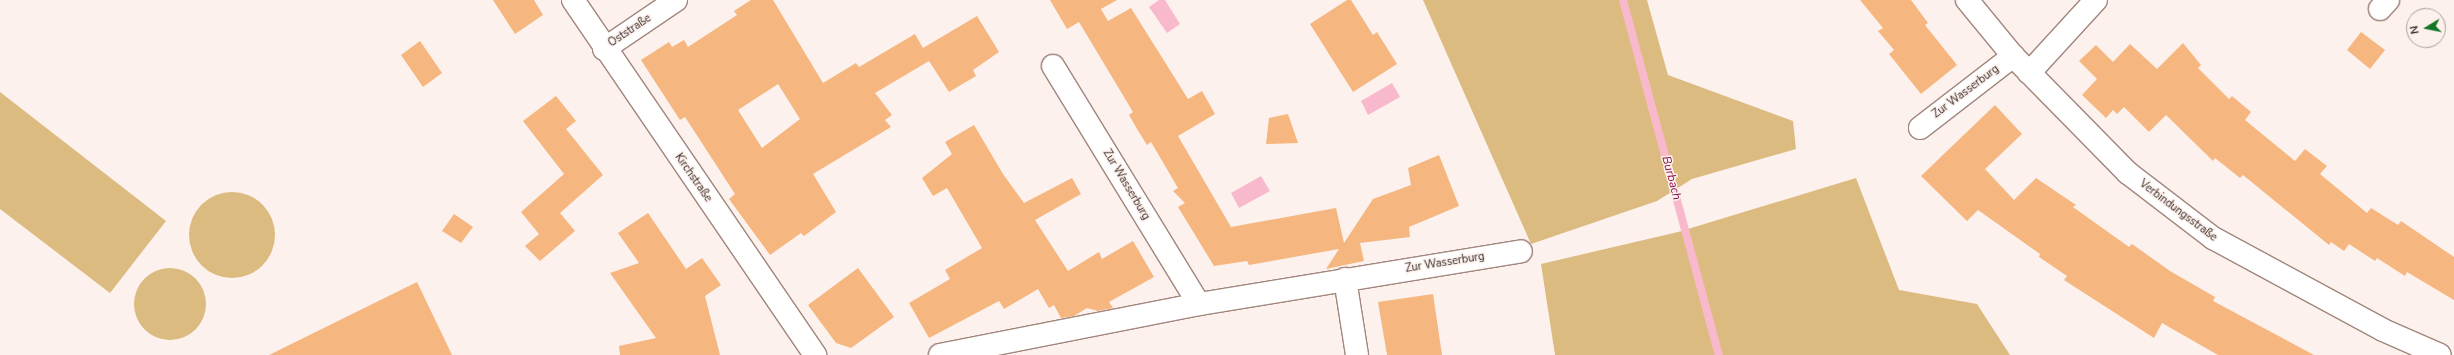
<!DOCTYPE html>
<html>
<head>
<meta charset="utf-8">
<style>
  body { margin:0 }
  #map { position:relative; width:2454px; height:355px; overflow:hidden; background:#fdf1ed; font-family:"Nunito Sans",sans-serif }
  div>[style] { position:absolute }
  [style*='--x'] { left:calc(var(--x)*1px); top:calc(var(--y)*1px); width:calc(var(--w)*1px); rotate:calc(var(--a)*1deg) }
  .green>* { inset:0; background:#dcbb80 }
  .round { border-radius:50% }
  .water>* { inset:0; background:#f8b9cd }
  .stream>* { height:8px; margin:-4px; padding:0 4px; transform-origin:4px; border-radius:4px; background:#f8b9cd }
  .building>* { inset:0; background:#f6b67f }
  .roads { filter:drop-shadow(1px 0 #a1867c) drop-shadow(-1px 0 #a1867c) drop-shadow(0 1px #a1867c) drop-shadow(0 -1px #a1867c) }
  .minor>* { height:22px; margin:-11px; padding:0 11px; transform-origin:11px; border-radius:11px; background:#fff }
  .tertiary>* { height:22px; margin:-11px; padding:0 11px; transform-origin:11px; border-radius:11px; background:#fff }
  span { translate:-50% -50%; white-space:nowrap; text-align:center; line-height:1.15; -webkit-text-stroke:3px #fdf1ed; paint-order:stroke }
  .street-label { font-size:11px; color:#322723 }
  .water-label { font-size:12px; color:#880f4a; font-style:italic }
  .north { position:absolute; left:2406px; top:8px; width:40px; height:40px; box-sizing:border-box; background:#fdf1ed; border:1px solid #aca09c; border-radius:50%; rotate:260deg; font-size:11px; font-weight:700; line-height:16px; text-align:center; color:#322723 }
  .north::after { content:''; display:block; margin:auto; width:14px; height:18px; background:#157626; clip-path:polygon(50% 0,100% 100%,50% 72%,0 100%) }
</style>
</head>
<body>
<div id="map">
  <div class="green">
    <i style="clip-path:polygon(1423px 0,1647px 0,1668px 75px,1793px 121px,1796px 149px,1692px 179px,1657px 201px,1531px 244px)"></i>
    <i style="clip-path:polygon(0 92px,166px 221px,110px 293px,0 209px)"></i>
    <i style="clip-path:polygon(1856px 178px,1899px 290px,1977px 304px,2010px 355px,1555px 355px,1541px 264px,1678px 232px)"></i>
    <i class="round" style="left:189px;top:192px;width:86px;height:86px"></i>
    <i class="round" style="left:134px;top:268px;width:72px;height:72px"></i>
  </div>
  <div class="water">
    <i style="clip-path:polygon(1159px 0,1165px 0,1180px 24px,1167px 33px,1149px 7px)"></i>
    <i style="clip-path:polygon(1392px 83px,1400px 97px,1368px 115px,1361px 101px)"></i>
    <i style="clip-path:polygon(1261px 176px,1270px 191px,1239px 208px,1231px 193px)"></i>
  </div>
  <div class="stream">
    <i style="--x:1623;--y:0;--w:368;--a:74.9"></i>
  </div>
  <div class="building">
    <i style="clip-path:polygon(493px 0,534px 0,543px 15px,515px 34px)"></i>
    <i style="clip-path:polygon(evenodd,751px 0,773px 0,823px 83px,856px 63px,859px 67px,915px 34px,923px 48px,977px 16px,999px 52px,973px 70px,976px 76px,949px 92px,929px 61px,875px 93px,892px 115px,885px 120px,891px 127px,813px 174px,836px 212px,804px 236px,801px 233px,770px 255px,729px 199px,735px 194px,685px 117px,680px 120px,641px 60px,669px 42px,672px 47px,684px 40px,688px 47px,737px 15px,734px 11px,751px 0,778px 84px,800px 119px,762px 148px,738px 110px,778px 84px)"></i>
    <i style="clip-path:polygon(1050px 0,1117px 0,1101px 9px,1108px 21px,1131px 8px,1188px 99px,1202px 91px,1215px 114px,1178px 136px,1231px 227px,1336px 208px,1344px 243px,1373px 199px,1411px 185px,1408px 168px,1439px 155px,1459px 206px,1409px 227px,1410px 237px,1360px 243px,1364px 261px,1326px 269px,1339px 249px,1249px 265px,1247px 261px,1214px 266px,1178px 207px,1185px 203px,1173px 191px,1178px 188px,1151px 142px,1147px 145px,1137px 129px,1129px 115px,1133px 112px,1079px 22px,1067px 29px)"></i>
    <i style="clip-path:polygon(1347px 0,1351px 0,1373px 35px,1377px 32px,1397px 64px,1353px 92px,1310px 24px)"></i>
    <i style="clip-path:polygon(1860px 0,1911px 0,1928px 23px,1925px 25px,1957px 65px,1921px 94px,1889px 54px,1894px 50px,1878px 31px,1883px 28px)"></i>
    <i style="clip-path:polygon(2361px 32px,2385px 50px,2370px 69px,2347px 50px)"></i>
    <i style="clip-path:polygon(420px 41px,442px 73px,423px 87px,401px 55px)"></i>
    <i style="clip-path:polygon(2183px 43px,2201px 65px,2198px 68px,2229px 99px,2232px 96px,2251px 112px,2245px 120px,2295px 161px,2305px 149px,2327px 166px,2320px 174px,2367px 213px,2371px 208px,2398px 225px,2401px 221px,2454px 257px,2454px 300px,2407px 272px,2405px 276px,2377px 258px,2375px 261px,2349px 244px,2344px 251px,2331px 242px,2329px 245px,2243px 175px,2240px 178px,2215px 158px,2213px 161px,2166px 115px,2149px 132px,2124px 107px,2117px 114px,2113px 110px,2106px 118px,2082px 95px,2097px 79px,2079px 61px,2096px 45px,2113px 62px,2130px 44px,2157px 69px)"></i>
    <i style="clip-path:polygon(556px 96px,576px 121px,566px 129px,603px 175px,560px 213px,575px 231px,540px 261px,525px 246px,539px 234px,521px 212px,564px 174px,523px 121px)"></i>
    <i style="clip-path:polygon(1995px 105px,2022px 134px,1985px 169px,2014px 200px,2036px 178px,2076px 205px,2073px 207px,2129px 247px,2132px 244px,2170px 271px,2215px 297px,2213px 301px,2314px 355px,2218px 355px,2162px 323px,2154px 338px,2064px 280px,2067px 276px,2039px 257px,2040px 254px,1978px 210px,1967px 221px,1921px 176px)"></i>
    <i style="clip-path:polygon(1288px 114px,1298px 143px,1266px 144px,1269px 118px)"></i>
    <i style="clip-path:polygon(974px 125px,1003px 174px,1024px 203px,1072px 178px,1081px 194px,1035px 220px,1068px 271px,1099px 252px,1102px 259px,1133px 241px,1154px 277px,1109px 302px,1113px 308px,1098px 311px,1087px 308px,1074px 316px,1061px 318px,1054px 305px,1049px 308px,1038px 289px,1004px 309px,999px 301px,929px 338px,909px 303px,950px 279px,945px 270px,982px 248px,947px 188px,933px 196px,922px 178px,952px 154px,945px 142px)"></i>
    <i style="clip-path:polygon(648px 213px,686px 269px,702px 258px,721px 285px,705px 296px,720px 355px,620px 355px,619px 346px,656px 338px,610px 273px,639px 263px,618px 233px)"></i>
    <i style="clip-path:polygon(454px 214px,473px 227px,461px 243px,442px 231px)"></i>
    <i style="clip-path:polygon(858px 268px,894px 317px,851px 348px,836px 343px,808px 305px)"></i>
    <i style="clip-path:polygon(417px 282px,452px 355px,269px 355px)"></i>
    <i style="clip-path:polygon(1433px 294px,1442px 355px,1387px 355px,1378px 302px)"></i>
  </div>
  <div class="roads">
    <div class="minor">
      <i style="--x:1967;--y:0;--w:72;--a:50.6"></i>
      <i style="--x:2013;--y:56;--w:164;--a:45.5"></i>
      <i style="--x:2128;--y:173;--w:107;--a:37.4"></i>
      <i style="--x:2213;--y:238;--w:193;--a:28.4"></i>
      <i style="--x:2383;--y:330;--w:62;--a:23.7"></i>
      <i style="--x:2380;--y:9;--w:12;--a:-48"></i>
      <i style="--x:604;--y:49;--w:87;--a:-34.2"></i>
      <i style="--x:1053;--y:66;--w:279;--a:58.5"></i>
      <i style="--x:2029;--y:73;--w:99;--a:-47.5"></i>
      <i style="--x:1920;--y:128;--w:118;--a:-37.7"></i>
      <i style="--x:1345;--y:279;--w:77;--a:81"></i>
      <i style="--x:940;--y:355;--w:264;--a:-11.1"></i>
      <i style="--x:1199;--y:304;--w:326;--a:-9.3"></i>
    </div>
    <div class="tertiary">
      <i style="--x:573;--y:0;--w:430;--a:55.7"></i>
    </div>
  </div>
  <div class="street-label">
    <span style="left:630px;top:31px;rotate:-34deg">Oststraße</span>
    <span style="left:1966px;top:92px;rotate:-37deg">Zur Wasserburg</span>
    <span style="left:693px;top:178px;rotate:55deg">Kirchstraße</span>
    <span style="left:1126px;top:185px;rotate:59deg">Zur Wasserburg</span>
    <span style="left:2178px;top:211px;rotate:37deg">Verbindungsstraße</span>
    <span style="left:1445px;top:263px;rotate:-9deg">Zur Wasserburg</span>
  </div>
  <div class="water-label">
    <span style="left:1671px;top:178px;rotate:75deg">Burbach</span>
  </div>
  <div class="north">N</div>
</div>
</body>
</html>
